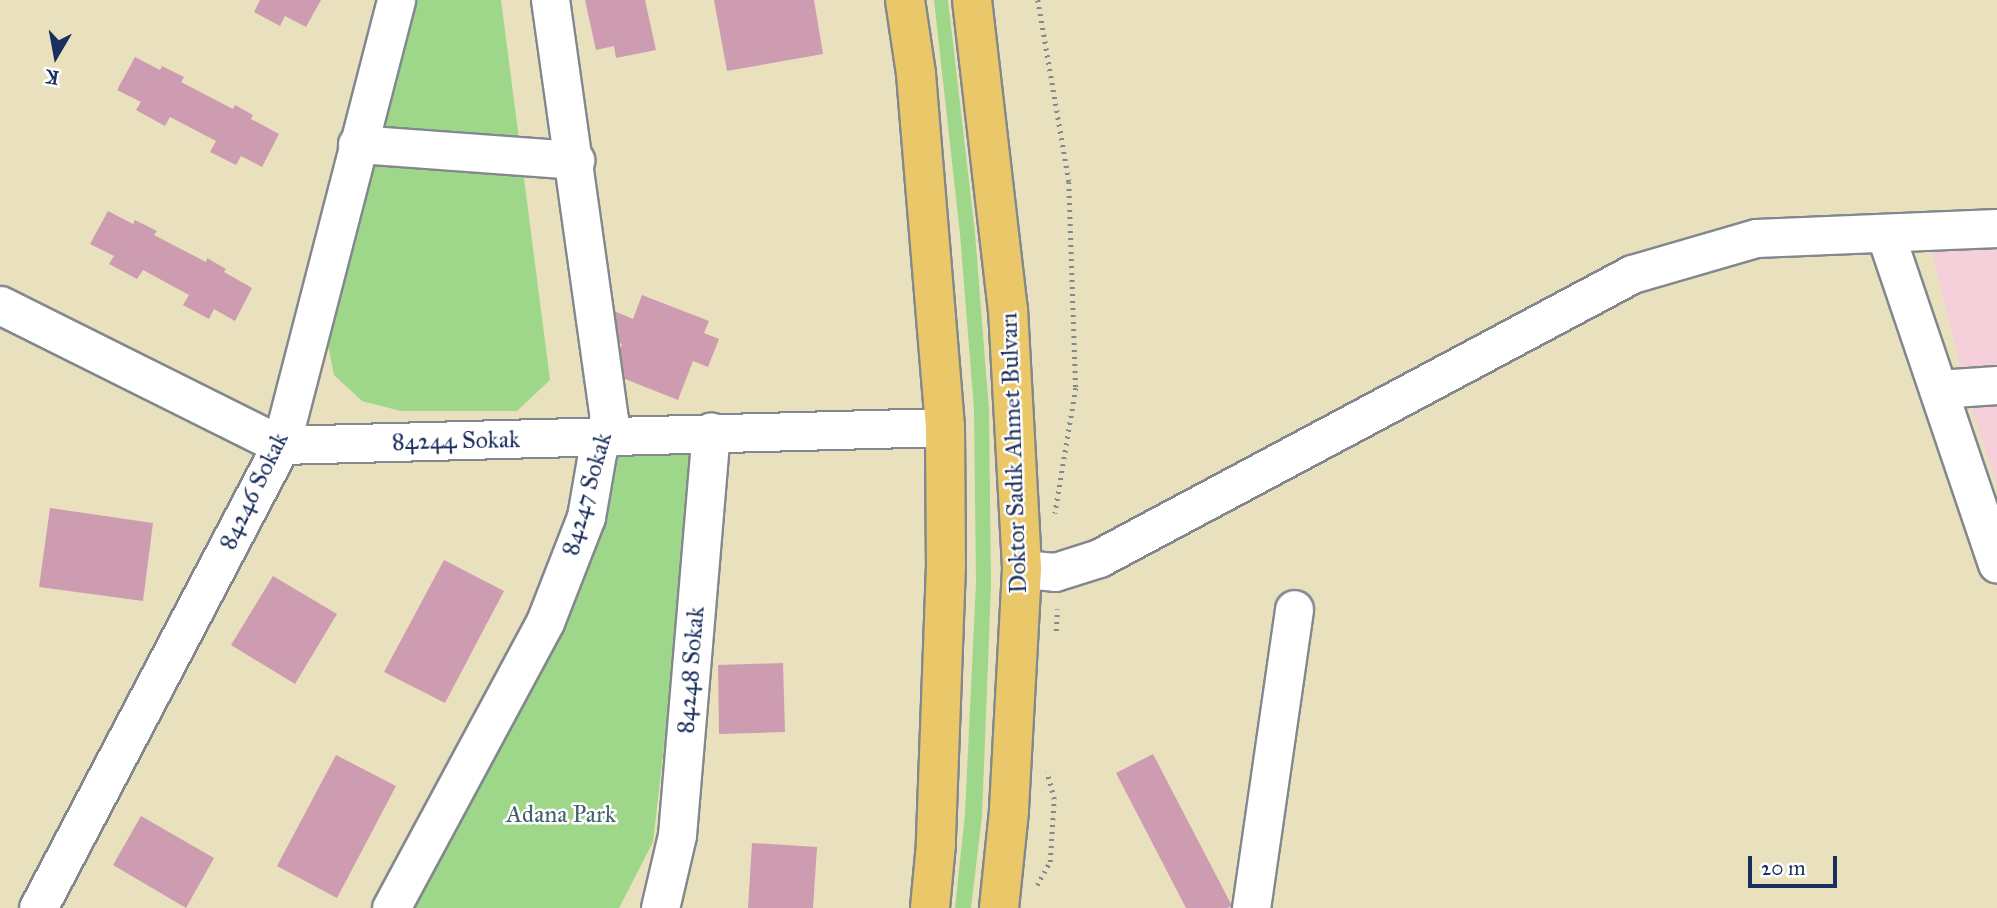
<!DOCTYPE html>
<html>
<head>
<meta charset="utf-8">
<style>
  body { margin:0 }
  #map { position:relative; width:1997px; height:908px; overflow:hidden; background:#e9e1be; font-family:"IM FELL Great Primer",serif }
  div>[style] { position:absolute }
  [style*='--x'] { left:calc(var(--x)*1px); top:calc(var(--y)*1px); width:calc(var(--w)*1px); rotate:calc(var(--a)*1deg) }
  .built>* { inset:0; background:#f5cfda }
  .green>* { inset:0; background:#9ed78a }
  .building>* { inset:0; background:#ce9cb0 }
  .path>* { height:4.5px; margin-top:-2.25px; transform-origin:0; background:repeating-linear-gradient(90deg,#82888e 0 2px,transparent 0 7px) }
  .roads { filter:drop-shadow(2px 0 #82888e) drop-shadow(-2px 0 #82888e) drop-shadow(0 2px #82888e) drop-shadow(0 -2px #82888e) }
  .minor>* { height:37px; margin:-18.5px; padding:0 18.5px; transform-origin:18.5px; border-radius:18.5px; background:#fff }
  .major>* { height:38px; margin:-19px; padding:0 19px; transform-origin:19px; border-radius:19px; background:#eac769 }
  span { translate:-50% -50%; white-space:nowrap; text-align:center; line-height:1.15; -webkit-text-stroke:5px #fff; paint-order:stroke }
  .street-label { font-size:24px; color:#1b2f5e }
  .park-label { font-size:24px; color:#42616b }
  .north { position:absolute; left:21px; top:21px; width:70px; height:70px; -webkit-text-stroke:5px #fff; paint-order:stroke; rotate:190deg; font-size:19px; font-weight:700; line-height:28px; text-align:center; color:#1b2f5e }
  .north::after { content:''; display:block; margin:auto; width:24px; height:32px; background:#1b2f5e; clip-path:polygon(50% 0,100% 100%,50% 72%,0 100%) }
  .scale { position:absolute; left:1748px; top:856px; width:89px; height:32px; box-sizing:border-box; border:4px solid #1b2f5e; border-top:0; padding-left:9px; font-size:21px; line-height:24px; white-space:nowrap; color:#1b2f5e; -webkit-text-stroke:5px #fff; paint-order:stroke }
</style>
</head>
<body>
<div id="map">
  <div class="built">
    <i style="clip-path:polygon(1997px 245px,1997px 486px,1967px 394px,1931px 249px)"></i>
  </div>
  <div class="green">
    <i style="clip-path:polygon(413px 0,501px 0,550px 380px,517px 411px,401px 411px,362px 401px,334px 375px,327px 340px)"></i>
    <i style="clip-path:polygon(934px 0,948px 0,975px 233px,989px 410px,991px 586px,982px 816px,971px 908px,955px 908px,965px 814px,976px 583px,974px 409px,960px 234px)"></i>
    <i style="clip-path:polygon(700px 435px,653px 842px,619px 908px,410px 908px,606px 444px)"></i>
  </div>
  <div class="building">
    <i style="clip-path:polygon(260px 0,321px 0,306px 27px,285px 16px,280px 26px,254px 12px)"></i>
    <i style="clip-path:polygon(585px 0,645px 0,656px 50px,616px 58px,614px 46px,596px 50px)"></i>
    <i style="clip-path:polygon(714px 0,814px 0,823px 54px,727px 71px)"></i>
    <i style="clip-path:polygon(135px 57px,160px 70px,162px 66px,184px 77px,181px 82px,233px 109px,235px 105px,253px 115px,251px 119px,279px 134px,262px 167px,241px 156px,236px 165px,210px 152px,216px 141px,170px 117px,165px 126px,136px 110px,141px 102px,117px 90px)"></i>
    <i style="clip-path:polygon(108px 211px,133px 224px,135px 220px,157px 231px,154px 235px,206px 262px,207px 258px,226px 269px,224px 272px,252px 288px,235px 321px,214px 309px,209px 319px,183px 305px,189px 295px,143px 270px,137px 279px,109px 264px,114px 256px,90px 244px)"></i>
    <i style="clip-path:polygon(642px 295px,709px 321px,704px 333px,719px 339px,708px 367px,693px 361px,678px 400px,610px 373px,622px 344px,604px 337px,614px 311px,633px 319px)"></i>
    <i style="clip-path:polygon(50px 508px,153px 523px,143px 601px,39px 587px)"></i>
    <i style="clip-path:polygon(444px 560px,504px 591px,445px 703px,384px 672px)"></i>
    <i style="clip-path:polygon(273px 576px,337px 614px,295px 684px,231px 645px)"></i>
    <i style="clip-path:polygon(783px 663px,785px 732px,719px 734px,718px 665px)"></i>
    <i style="clip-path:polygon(1153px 754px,1232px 906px,1227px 908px,1186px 908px,1116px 773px)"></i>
    <i style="clip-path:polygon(336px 755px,396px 786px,337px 898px,277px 866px)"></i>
    <i style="clip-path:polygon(141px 816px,214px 858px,186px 908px,113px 865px)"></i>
    <i style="clip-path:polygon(752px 843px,817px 847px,813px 908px,748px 908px)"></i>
  </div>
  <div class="path">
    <i style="--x:1038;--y:0;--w:185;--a:80.3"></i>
    <i style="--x:1069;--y:182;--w:206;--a:88.1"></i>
    <i style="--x:1076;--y:388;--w:127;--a:99.5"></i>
    <i style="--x:1056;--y:631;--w:22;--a:-87"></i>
    <i style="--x:1037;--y:885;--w:26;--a:-61"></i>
    <i style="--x:1050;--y:862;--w:63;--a:-86.4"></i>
    <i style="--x:1054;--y:799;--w:28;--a:-105"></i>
  </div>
  <div class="roads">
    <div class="minor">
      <i style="--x:357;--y:144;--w:219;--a:4.2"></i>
      <i style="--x:1885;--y:233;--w:349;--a:71.3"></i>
      <i style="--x:0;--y:305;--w:314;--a:26.5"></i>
      <i style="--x:281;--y:445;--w:664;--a:-1.55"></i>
      <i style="--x:1938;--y:389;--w:59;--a:-3.9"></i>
      <i style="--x:1022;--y:569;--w:33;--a:5"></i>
      <i style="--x:1055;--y:572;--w:46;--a:-17.7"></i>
      <i style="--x:1099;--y:558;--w:604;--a:-28.05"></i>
      <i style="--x:1632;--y:274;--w:129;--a:-16.2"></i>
      <i style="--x:1756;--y:238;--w:241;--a:-2.4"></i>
      <i style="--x:38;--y:908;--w:523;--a:-62.31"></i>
      <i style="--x:281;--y:445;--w:460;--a:-75.5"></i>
      <i style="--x:391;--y:908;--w:325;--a:-61.7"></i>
      <i style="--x:545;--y:622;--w:113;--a:-68.7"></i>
      <i style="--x:586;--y:517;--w:65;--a:-80.2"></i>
      <i style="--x:597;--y:453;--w:36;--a:-71"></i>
      <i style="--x:609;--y:419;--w:423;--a:-98"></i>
      <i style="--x:660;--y:908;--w:75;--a:-76.9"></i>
      <i style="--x:677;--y:835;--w:405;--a:-85.2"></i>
      <i style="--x:1251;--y:908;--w:302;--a:-81.8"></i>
    </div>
    <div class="major">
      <i style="--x:905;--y:0;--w:75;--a:81.5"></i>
      <i style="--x:916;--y:74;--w:354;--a:85.3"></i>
      <i style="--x:945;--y:427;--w:138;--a:89.6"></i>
      <i style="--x:946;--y:565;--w:279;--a:92.1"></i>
      <i style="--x:936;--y:844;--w:64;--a:95.4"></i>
      <i style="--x:972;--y:0;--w:311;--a:83.4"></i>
      <i style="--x:1008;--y:309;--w:260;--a:86.9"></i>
      <i style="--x:1022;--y:569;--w:242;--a:93.1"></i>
      <i style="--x:1009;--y:811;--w:98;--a:95.9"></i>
    </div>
  </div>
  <div class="street-label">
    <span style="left:456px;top:441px;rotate:-1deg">84244 Sokak</span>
    <span style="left:1014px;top:453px;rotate:-92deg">Doktor Sadık Ahmet Bulvarı</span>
    <span style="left:254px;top:491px;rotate:-64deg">84246 Sokak</span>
    <span style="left:587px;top:494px;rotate:-74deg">84247 Sokak</span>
    <span style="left:691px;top:670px;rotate:-85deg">84248 Sokak</span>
  </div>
  <div class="park-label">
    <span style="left:561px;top:815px">Adana Park</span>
  </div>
  <div class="north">K</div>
  <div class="scale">20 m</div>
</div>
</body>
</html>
